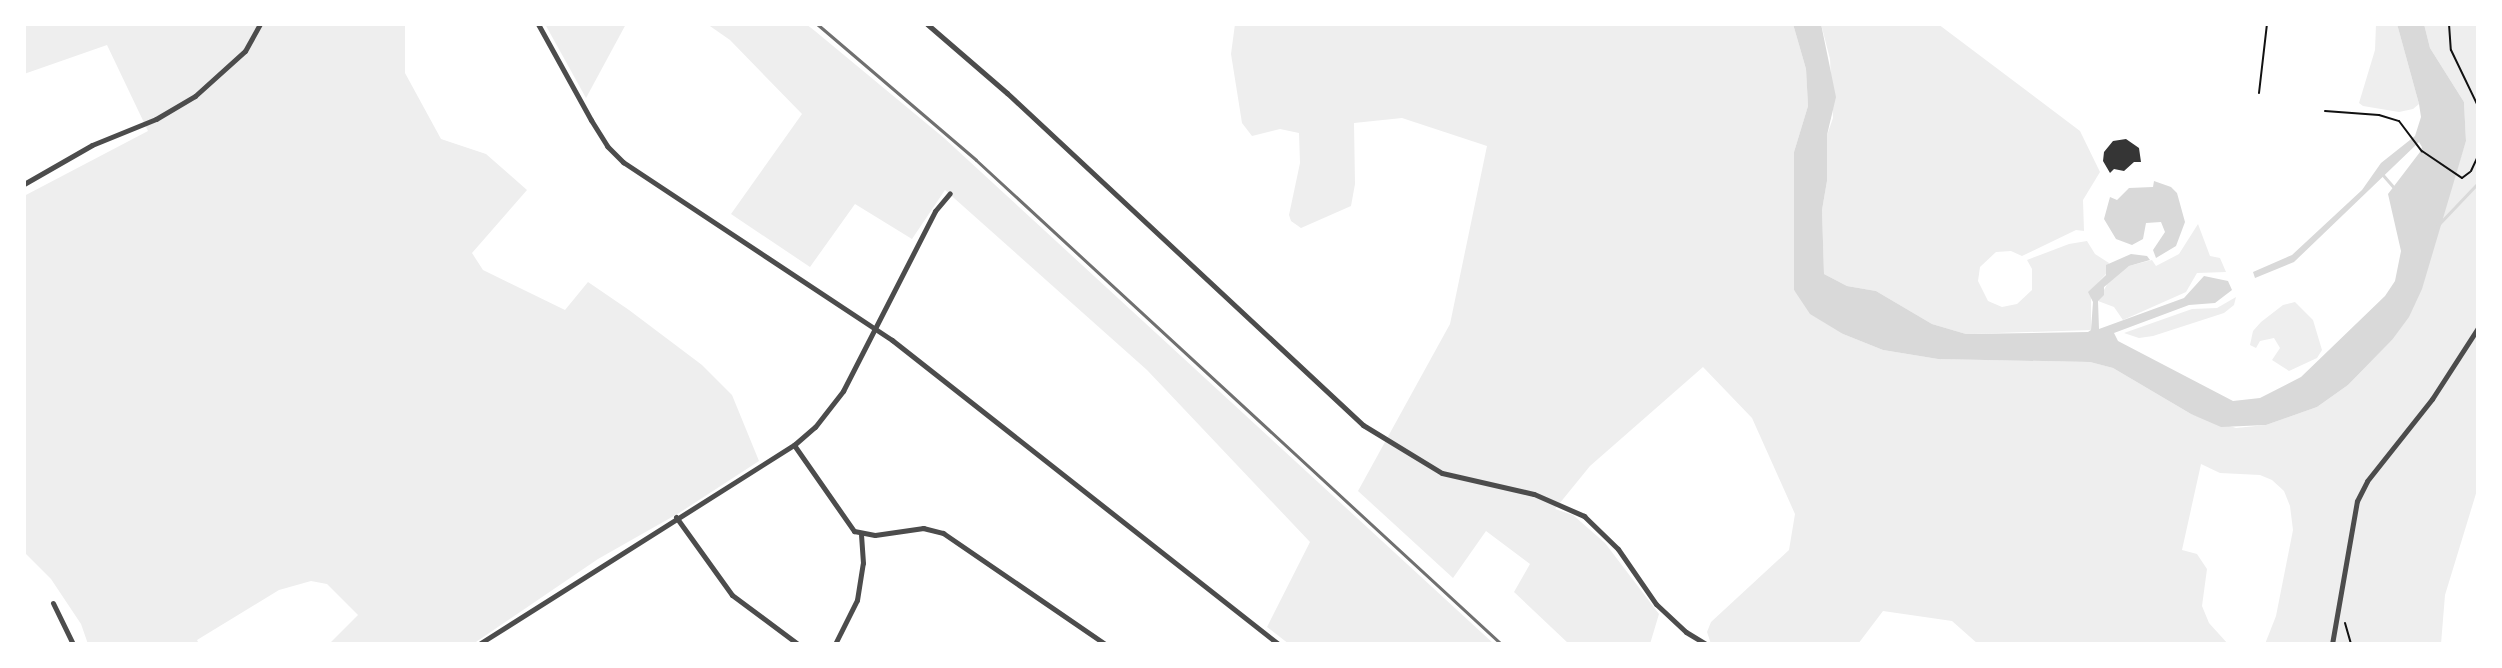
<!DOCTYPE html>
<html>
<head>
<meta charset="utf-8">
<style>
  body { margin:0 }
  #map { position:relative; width:2502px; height:668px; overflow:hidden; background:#fff; font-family:"Titillium Web",sans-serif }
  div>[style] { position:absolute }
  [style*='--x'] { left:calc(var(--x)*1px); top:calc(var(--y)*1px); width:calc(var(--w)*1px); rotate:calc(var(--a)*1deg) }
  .green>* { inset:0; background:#eee }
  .water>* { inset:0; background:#d9d9d9 }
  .stream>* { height:3px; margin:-1.5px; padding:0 1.5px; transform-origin:1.5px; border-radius:1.5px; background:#d9d9d9 }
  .building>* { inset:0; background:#353535 }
  .path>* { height:2px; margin:-1px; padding:0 1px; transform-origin:1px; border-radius:1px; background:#111 }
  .minor>* { height:5px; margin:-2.5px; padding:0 2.5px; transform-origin:2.5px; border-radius:2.5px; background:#4c4c4c }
  .rail>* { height:3px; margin:-1.5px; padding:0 1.5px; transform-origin:1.5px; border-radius:1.5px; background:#707070 }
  span { translate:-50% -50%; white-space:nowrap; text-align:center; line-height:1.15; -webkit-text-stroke:8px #fff; paint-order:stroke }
  .frame { position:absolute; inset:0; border:26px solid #fff; pointer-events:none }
</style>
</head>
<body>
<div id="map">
  <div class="green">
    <i style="clip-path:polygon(24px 24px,405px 24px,405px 73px,441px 139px,486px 154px,527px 190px,472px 253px,483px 270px,565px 310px,588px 282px,629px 310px,702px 365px,732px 395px,759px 461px,679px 513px,598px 559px,473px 644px,329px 644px,358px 615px,327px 584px,311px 581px,279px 590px,197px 640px,199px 644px,88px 644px,81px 624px,51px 579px,24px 552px,24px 196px,148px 131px,107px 45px,24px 74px)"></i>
    <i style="clip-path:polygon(545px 24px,626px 24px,586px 98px)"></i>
    <i style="clip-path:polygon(707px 24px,806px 24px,815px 31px,944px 138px,1494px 644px,1289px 644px,1267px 627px,1310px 542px,1147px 370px,945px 190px,912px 239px,855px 204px,810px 267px,731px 214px,802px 114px,730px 40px)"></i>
    <i style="clip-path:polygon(1235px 24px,1793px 24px,1806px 69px,1808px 106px,1794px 152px,1794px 290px,1843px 334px,1883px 350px,1938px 359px,2090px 362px,2113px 368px,2191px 414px,2236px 428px,2266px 425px,2317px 407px,2348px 385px,2392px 340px,2439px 225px,2466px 141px,2464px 102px,2430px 48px,2424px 24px,2478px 24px,2478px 487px,2445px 595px,2441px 644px,2265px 644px,2276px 616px,2293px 530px,2290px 506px,2284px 491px,2272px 480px,2260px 475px,2220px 473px,2201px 464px,2182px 550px,2197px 554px,2207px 569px,2202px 606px,2209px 623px,2228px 644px,1978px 644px,1952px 621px,1883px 611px,1858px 644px,1711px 644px,1707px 632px,1711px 622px,1789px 550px,1795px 514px,1752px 418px,1703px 367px,1590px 466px,1555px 509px,1573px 515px,1605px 543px,1659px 614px,1650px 644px,1569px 644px,1514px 592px,1530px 564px,1486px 531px,1453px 578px,1358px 491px,1450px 324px,1487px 146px,1402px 118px,1354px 123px,1355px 184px,1351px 206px,1301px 228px,1291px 221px,1289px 215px,1300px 163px,1299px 133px,1280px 129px,1252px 136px,1242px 123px,1231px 54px)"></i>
    <i style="clip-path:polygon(1821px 24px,1938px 24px,2080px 131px,2100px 172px,2083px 200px,2084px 231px,2076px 230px,2022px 256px,2011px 251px,1996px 252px,1980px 267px,1978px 281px,1988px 301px,2002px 307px,2017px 304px,2032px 290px,2032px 269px,2027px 260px,2069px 244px,2087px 241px,2095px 254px,2109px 263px,2106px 274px,2091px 290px,2091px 330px,1966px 334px,1932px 324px,1876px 291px,1847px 286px,1824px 274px,1822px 210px,1827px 181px,1827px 135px,1833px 118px,1830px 59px)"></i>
    <i style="clip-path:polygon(2376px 24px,2397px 24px,2419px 104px,2413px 109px,2399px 112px,2363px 106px,2359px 103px,2375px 50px)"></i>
    <i style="clip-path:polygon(2198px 224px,2210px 256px,2220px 258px,2226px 272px,2197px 273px,2186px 292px,2123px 320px,2114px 307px,2098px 301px,2110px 279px,2129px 266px,2152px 260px,2156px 266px,2179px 254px)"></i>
    <i style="clip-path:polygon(2236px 297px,2234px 305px,2224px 313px,2153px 336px,2139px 338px,2124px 333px,2192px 309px,2217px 308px)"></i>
    <i style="clip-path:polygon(2295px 302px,2313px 320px,2322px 350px,2317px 358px,2289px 371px,2272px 360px,2280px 348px,2274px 338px,2260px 341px,2256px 348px,2250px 345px,2253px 331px,2261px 322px,2283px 305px)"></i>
  </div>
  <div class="water">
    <i style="clip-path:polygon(1793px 24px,1821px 24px,1836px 97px,1827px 135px,1827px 181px,1822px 210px,1824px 274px,1847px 286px,1876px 291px,1932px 324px,1966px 334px,2088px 332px,2091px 330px,2093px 302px,2088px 292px,2106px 275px,2106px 265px,2131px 254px,2147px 256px,2150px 260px,2129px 266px,2104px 287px,2104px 295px,2098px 301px,2099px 329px,2184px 298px,2204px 276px,2228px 281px,2232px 290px,2215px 303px,2189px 305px,2114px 333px,2118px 341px,2233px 401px,2260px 398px,2301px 377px,2385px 296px,2395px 281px,2401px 251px,2388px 194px,2420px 152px,2422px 147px,2419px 142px,2294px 262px,2255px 278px,2253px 272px,2292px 255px,2362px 190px,2381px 163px,2415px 136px,2421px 117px,2419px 104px,2397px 24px,2424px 24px,2430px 48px,2464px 102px,2466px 141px,2422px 289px,2409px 317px,2392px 340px,2348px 385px,2317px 407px,2266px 425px,2221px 427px,2191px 414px,2113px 368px,2090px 362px,1938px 359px,1883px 350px,1843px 334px,1810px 314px,1794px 290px,1794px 152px,1808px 106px,1806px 69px)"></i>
    <i style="clip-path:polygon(2154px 181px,2171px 187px,2177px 193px,2185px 222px,2176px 246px,2156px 258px,2153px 250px,2165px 232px,2161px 222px,2146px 223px,2143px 239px,2132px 245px,2116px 239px,2104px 219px,2110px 197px,2117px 200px,2129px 188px,2153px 187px)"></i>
  </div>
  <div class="stream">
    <i style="--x:2382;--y:174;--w:20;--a:49"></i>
    <i style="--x:2437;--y:226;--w:59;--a:-46.4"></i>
  </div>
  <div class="building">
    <i style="clip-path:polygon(2126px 139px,2139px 148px,2141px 162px,2134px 162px,2124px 171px,2114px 169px,2110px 173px,2103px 161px,2104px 152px,2113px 141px)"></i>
  </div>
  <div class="path">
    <i style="--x:2449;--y:24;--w:26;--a:86"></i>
    <i style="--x:2451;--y:50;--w:62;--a:64.3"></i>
    <i style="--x:2259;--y:93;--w:69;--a:-83.4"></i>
    <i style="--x:2325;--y:111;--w:54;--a:4.2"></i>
    <i style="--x:2379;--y:115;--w:21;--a:17"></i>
    <i style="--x:2399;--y:121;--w:38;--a:53"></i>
    <i style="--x:2422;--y:151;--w:48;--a:34"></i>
    <i style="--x:2462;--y:178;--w:10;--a:-37"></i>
    <i style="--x:2471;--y:171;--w:17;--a:-65"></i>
    <i style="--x:2345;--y:623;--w:22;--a:74"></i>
  </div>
  <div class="minor">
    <i style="--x:538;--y:24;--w:110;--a:61.1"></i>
    <i style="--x:591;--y:120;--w:31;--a:58"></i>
    <i style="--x:607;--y:146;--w:23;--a:45"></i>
    <i style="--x:623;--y:162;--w:323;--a:33.5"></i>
    <i style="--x:892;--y:340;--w:492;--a:38.2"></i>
    <i style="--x:927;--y:24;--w:106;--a:40.8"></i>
    <i style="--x:1007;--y:93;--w:487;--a:43"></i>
    <i style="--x:1363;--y:425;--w:92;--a:31.3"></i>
    <i style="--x:1442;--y:473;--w:94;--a:12.9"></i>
    <i style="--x:1534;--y:494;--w:55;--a:23.7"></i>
    <i style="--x:1584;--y:516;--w:47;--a:44.1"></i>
    <i style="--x:1618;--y:549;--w:67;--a:55.4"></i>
    <i style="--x:1656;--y:604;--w:41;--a:43"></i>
    <i style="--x:1686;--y:632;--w:23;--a:31"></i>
    <i style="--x:24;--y:184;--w:78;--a:-29.8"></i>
    <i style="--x:92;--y:145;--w:69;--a:-22.1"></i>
    <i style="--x:156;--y:119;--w:45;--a:-30.5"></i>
    <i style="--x:195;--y:96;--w:67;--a:-42"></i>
    <i style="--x:245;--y:51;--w:31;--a:-61"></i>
    <i style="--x:794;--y:445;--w:105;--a:55.1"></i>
    <i style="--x:854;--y:531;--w:21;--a:11"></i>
    <i style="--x:875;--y:535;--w:49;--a:-8.3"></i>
    <i style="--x:923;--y:528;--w:21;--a:14"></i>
    <i style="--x:943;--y:533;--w:196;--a:34.4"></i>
    <i style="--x:676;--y:517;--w:96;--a:54.3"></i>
    <i style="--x:732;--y:595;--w:82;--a:36.6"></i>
    <i style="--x:53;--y:603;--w:46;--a:64"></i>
    <i style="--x:479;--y:644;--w:373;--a:-32.3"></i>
    <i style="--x:794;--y:445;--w:28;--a:-41"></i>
    <i style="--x:815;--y:427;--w:46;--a:-52.1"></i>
    <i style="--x:843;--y:391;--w:202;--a:-62.9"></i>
    <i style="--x:935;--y:211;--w:23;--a:-50"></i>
    <i style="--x:835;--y:644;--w:49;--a:-63.4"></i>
    <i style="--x:857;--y:600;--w:37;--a:-81"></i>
    <i style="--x:863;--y:563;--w:28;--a:-94"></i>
    <i style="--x:2332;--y:644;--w:145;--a:-80.1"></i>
    <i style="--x:2357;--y:501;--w:22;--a:-63"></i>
    <i style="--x:2367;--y:481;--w:105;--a:-51.6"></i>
    <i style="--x:2432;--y:399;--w:85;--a:-57.1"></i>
  </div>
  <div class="rail">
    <i style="--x:817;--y:24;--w:209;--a:40.5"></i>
    <i style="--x:976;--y:160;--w:714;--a:42.67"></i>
  </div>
  <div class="frame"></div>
</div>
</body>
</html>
